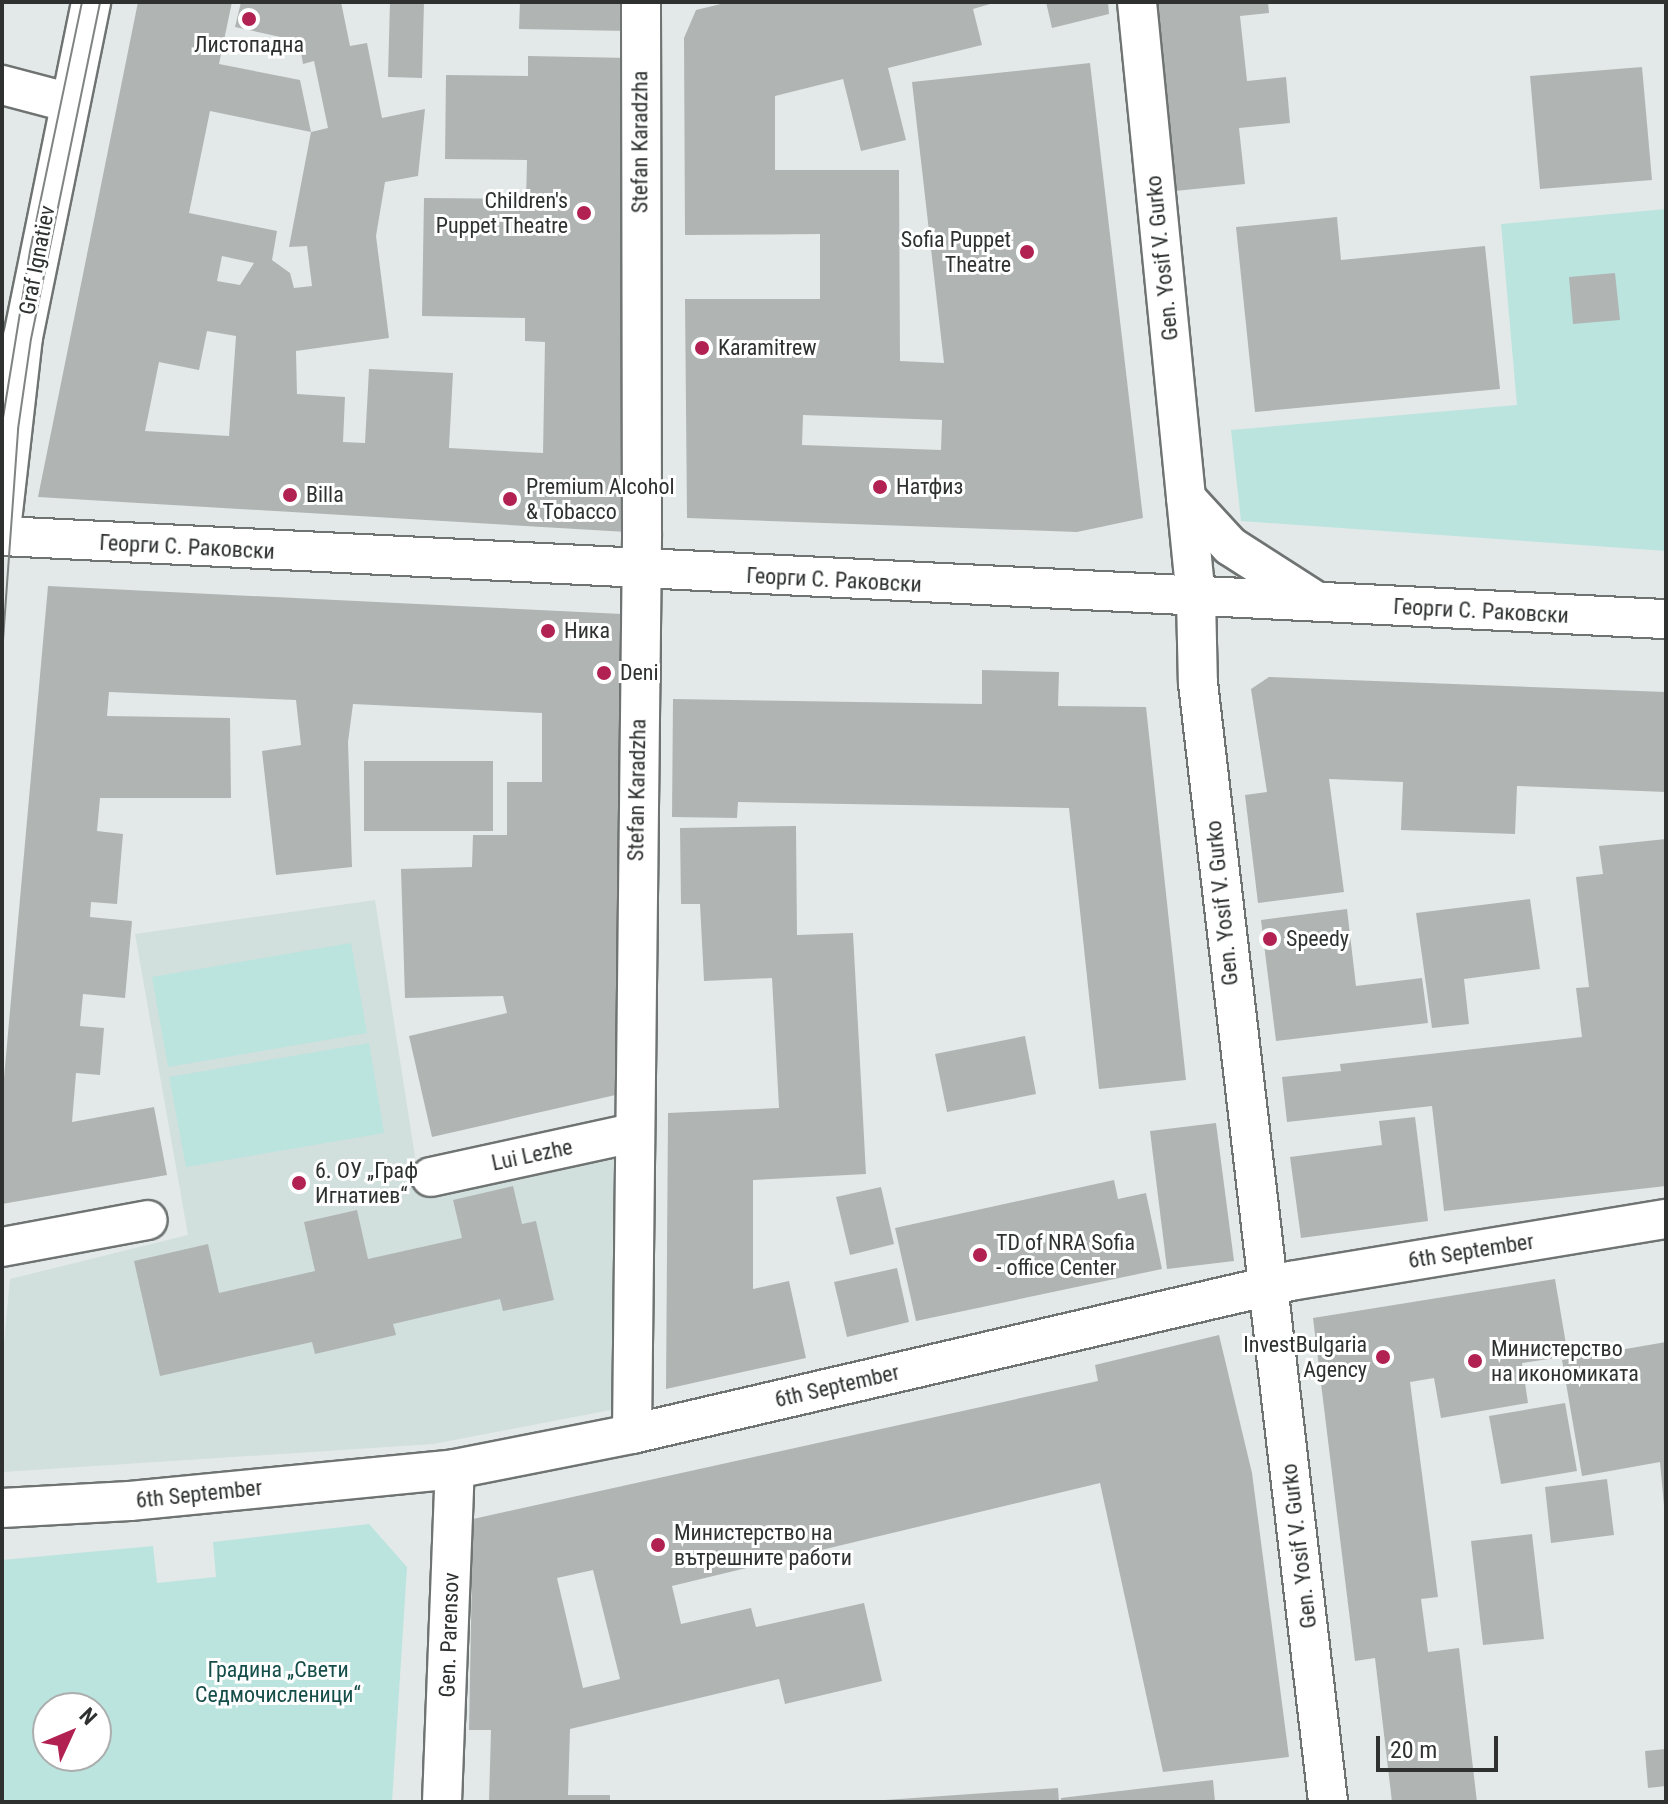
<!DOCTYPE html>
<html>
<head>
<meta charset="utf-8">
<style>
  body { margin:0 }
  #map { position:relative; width:1668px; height:1804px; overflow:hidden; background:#e3e9e8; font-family:"Roboto Condensed",sans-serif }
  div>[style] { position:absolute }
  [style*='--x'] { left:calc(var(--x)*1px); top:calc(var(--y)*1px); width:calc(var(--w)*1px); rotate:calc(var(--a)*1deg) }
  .built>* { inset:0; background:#d1dfdd }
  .green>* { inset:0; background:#bbe4df }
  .building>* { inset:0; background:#b0b5b4 }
  .roads { filter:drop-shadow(2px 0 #6f7473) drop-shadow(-2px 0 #6f7473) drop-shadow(0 2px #6f7473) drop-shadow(0 -2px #6f7473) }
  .minor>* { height:38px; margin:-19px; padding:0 19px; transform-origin:19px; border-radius:19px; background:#fff }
  .tram>* { height:2px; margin:-1px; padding:0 1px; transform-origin:1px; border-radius:1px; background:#808483 }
  .dots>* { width:22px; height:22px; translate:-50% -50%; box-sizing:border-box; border:4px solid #fff; border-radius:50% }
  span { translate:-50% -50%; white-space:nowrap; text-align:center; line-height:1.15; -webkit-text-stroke:6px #fff; paint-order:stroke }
  .poi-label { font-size:22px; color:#2f3131 }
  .right { translate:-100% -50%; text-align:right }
  .left { translate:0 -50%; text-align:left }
  .street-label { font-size:22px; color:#2f3131 }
  .park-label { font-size:22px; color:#154e49 }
  .frame { position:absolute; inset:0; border:4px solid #2f3131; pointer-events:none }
  .north { position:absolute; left:32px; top:1692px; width:80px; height:80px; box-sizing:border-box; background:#fff; border:2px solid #acadad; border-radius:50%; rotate:46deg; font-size:22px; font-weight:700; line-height:32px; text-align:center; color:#2f3131 }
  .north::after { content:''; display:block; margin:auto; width:28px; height:36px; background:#b12152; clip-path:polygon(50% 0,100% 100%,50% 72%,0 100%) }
  .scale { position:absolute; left:1376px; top:1736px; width:122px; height:36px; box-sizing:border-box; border:4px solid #2f3131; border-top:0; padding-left:10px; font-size:24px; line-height:28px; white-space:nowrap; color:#2f3131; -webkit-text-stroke:6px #fff; paint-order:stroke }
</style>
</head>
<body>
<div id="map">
  <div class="built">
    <i style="clip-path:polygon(375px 900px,421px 1195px,618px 1159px,621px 1408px,433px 1444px,2px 1472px,2px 1365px,10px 1279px,188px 1235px,135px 934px)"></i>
  </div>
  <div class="green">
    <i style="clip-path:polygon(1666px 209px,1666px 551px,1241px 521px,1231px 430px,1517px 405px,1501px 224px)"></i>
    <i style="clip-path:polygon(351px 943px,367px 1033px,168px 1067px,152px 977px)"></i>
    <i style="clip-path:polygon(369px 1043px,384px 1133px,186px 1167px,169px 1077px)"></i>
    <i style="clip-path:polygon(evenodd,369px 1524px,407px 1567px,392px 1802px,2px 1802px,2px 1560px,153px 1546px,157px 1583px,216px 1577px,213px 1542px,369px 1524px,96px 1708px,96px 1756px,48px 1756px,48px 1708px,96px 1708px)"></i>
  </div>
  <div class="building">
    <i style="clip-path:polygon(evenodd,138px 2px,232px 2px,219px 64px,300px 80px,311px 132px,328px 128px,314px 61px,303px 64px,299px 41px,235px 27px,241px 2px,341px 2px,350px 46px,367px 43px,382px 118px,425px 109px,418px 176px,385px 182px,376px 236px,389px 338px,296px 351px,297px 394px,345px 397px,343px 442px,365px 443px,369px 369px,453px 373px,449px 448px,543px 453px,545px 342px,525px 341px,525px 318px,422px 316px,424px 198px,526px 199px,527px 160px,445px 159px,446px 75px,528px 76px,528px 56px,630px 58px,627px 532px,38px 497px,138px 2px,210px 111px,311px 132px,289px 247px,307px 246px,312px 286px,294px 288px,290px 273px,272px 260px,277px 231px,189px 213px,210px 111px,138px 2px,222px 256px,254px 263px,240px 285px,217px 281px,222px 256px,138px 2px,207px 331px,236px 336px,229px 436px,145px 431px,159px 362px,199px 370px,207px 331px)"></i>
    <i style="clip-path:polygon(390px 2px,424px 2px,422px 78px,388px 77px)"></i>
    <i style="clip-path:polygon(520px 2px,631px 2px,630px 31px,519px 29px)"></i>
    <i style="clip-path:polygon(evenodd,729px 2px,997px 2px,973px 9px,982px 45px,888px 68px,906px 140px,861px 151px,843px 79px,775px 96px,775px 170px,899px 170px,900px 361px,944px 363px,912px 82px,1090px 63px,1143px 518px,1077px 532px,687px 518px,685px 299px,820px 299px,820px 234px,685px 235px,684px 38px,696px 10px,729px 2px,803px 415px,942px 420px,941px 450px,802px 445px,803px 415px)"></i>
    <i style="clip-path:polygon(1046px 2px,1108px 2px,1109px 14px,1052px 28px)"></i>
    <i style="clip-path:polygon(1155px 2px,1268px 2px,1269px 13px,1240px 16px,1247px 81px,1286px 77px,1290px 123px,1239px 128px,1245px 184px,1175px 191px)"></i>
    <i style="clip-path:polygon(1642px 67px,1652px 180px,1540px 189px,1530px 76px)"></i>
    <i style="clip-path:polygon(1337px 217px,1341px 260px,1485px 246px,1500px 389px,1255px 412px,1236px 227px)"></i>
    <i style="clip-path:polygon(1615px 273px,1620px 320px,1573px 324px,1569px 277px)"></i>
    <i style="clip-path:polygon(48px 586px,622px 614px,620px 1094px,432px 1137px,409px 1036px,507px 1013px,503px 996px,405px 998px,401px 869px,472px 867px,473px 835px,507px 835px,507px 782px,542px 782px,542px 713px,353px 704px,348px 742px,352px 867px,276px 875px,262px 751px,301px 745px,296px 700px,109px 692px,107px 716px,230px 718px,231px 798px,100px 798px,97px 831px,123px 834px,117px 904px,91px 902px,90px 917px,132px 921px,125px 998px,83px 994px,80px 1026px,104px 1028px,100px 1075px,76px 1073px,72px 1122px,154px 1107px,167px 1175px,2px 1204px,2px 1100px)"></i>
    <i style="clip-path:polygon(982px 670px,1059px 672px,1058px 706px,1146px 707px,1186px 1080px,1099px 1089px,1069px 808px,738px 802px,737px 818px,672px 817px,673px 699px,982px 704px)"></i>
    <i style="clip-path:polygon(1269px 677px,1666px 692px,1666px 792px,1517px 786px,1515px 834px,1401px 830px,1403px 782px,1329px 779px,1344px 892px,1258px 903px,1245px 795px,1267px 792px,1251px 689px)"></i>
    <i style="clip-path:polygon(364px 761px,493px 761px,493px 831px,364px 831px)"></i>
    <i style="clip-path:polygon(796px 826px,797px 935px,853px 933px,866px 1174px,753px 1180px,753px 1289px,789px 1281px,806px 1358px,666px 1389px,668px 1113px,779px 1108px,772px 978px,704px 981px,700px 904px,681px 904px,680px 828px)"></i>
    <i style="clip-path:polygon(1666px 839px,1666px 1186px,1444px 1211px,1432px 1106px,1287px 1122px,1282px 1077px,1341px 1071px,1340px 1064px,1582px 1037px,1576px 988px,1589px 987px,1576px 877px,1603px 874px,1599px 846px)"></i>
    <i style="clip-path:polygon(1530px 899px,1540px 969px,1464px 979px,1469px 1024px,1432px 1028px,1416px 913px)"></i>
    <i style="clip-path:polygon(1347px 909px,1356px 986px,1422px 978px,1428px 1023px,1276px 1041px,1261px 920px)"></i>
    <i style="clip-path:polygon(1025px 1036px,1036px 1094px,947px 1112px,935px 1054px)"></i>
    <i style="clip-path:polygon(1415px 1117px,1428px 1221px,1301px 1238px,1290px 1157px,1382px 1145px,1379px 1121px)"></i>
    <i style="clip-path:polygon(1216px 1123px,1234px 1261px,1167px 1269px,1150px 1131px)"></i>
    <i style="clip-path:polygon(1114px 1180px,1118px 1199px,1146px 1193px,1162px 1269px,916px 1321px,895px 1228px)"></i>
    <i style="clip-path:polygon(513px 1186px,522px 1224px,536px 1221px,554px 1300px,503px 1311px,500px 1299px,393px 1324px,396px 1335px,315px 1354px,312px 1342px,160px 1376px,134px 1261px,208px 1244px,219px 1293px,315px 1271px,304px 1222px,357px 1210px,368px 1259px,462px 1238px,453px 1200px)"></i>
    <i style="clip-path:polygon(881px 1187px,894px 1244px,850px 1255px,836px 1197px)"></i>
    <i style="clip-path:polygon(897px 1268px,909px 1322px,847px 1337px,834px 1282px)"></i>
    <i style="clip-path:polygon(1555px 1279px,1568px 1356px,1522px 1363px,1528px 1403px,1441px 1418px,1434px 1378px,1410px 1382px,1438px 1597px,1421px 1599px,1428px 1652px,1459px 1648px,1477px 1802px,1392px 1802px,1375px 1658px,1355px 1661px,1313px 1318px)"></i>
    <i style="clip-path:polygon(evenodd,1219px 1335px,1252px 1473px,1289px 1757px,1163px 1772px,1100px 1483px,672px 1586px,681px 1624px,751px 1608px,756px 1627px,864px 1603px,882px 1681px,785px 1704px,779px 1679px,570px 1729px,568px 1795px,610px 1795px,610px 1802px,489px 1802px,491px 1730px,469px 1730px,473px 1519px,1098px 1381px,1095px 1365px,1219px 1335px,593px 1570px,620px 1679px,583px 1688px,557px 1578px,593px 1570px)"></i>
    <i style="clip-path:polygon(1666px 1342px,1666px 1506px,1664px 1506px,1660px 1462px,1582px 1476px,1562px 1360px)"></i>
    <i style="clip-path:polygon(1565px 1403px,1577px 1471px,1501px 1484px,1489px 1416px)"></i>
    <i style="clip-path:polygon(1607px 1479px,1614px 1535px,1551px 1543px,1545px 1487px)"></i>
    <i style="clip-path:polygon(1532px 1534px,1544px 1639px,1483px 1645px,1471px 1541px)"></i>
    <i style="clip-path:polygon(1666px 1749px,1666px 1786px,1648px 1788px,1645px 1751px)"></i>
    <i style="clip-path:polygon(1213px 1780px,1215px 1802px,1061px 1802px,1061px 1798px)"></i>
    <i style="clip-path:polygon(1058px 1788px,1059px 1802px,885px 1802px,885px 1800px)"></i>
  </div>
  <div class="roads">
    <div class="minor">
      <i style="--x:1137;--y:2;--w:599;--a:84.35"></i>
      <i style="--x:1196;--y:598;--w:85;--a:88.7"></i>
      <i style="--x:1198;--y:683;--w:1127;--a:83.37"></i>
      <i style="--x:2;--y:85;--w:70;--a:14.8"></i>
      <i style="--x:1186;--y:498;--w:65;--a:47.5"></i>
      <i style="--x:1230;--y:546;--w:100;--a:32.7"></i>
      <i style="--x:2;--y:521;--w:185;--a:-83.5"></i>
      <i style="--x:23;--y:337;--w:342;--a:-78.5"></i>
      <i style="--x:2;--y:536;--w:1666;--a:2.86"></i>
      <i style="--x:431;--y:1177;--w:206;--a:-12.3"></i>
      <i style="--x:2;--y:1247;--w:148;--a:-10.5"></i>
      <i style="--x:632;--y:1434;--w:901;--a:-89.36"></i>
      <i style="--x:642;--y:533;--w:531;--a:-90.11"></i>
      <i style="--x:2;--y:1508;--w:128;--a:-3.1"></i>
      <i style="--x:130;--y:1501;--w:327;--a:-5.6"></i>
      <i style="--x:455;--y:1469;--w:180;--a:-11.2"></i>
      <i style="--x:632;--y:1434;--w:677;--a:-13.07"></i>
      <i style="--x:1291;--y:1281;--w:380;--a:-9.4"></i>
      <i style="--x:442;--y:1802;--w:333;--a:-87.8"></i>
    </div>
  </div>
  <div class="tram">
    <i style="--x:2;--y:424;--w:175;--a:-80.8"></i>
    <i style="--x:30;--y:251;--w:254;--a:-78.2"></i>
    <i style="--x:2;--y:654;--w:226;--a:-85.9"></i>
    <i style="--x:18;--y:429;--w:91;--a:-81.8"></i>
    <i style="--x:31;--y:339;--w:344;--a:-78.4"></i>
  </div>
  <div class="dots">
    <i style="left:249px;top:19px;background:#b12152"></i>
    <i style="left:584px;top:213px;background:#b12152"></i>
    <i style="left:1027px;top:252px;background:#b12152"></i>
    <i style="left:702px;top:348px;background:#b12152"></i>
    <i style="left:880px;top:487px;background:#b12152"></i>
    <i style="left:290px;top:495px;background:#b12152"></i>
    <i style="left:510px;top:499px;background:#b12152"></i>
    <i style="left:548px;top:631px;background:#b12152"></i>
    <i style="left:604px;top:673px;background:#b12152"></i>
    <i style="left:1270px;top:939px;background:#b12152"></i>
    <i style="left:299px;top:1183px;background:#b12152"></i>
    <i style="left:980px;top:1255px;background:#b12152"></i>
    <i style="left:1383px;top:1357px;background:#b12152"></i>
    <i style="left:1475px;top:1361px;background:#b12152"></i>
    <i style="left:658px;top:1545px;background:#b12152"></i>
  </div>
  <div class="poi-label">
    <span style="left:249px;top:45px">Листопадна</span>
    <span class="right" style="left:568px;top:213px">Children's<br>Puppet Theatre</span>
    <span class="right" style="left:1011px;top:252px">Sofia Puppet<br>Theatre</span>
    <span class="left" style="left:718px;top:348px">Karamitrew</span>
    <span class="left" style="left:526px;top:499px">Premium Alcohol<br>&amp; Tobacco</span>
    <span class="left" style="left:896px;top:487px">Натфиз</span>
    <span class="left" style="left:306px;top:495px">Billa</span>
    <span class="left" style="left:564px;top:631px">Ника</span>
    <span class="left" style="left:620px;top:673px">Deni</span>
    <span class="left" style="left:1286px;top:939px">Speedy</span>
    <span class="left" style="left:315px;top:1183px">6. ОУ „Граф<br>Игнатиев“</span>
    <span class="left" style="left:996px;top:1255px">TD of NRA Sofia<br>- office Center</span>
    <span class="right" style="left:1367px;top:1357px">InvestBulgaria<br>Agency</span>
    <span class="left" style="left:1491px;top:1361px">Министерство<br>на икономиката</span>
    <span class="left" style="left:674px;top:1545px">Министерство на<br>вътрешните работи</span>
  </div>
  <div class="street-label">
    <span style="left:640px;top:142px;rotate:-90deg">Stefan Karadzha</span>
    <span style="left:1162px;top:258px;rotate:-96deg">Gen. Yosif V. Gurko</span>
    <span style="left:37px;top:260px;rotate:-79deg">Graf Ignatiev</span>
    <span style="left:187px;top:547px;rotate:3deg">Георги С. Раковски</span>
    <span style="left:834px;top:580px;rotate:3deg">Георги С. Раковски</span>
    <span style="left:1481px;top:611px;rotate:3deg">Георги С. Раковски</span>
    <span style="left:637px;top:790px;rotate:-89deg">Stefan Karadzha</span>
    <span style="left:1222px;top:903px;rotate:-96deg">Gen. Yosif V. Gurko</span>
    <span style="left:532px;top:1155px;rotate:-12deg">Lui Lezhe</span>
    <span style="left:1471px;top:1251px;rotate:-9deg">6th September</span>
    <span style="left:837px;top:1386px;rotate:-13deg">6th September</span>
    <span style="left:199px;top:1494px;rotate:-6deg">6th September</span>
    <span style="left:1299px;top:1546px;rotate:-97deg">Gen. Yosif V. Gurko</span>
    <span style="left:449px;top:1635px;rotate:-88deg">Gen. Parensov</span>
  </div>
  <div class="park-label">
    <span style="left:278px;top:1682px">Градина „Свети<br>Седмочисленици“</span>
  </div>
  <div class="frame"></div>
  <div class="north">N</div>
  <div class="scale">20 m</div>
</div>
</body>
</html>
